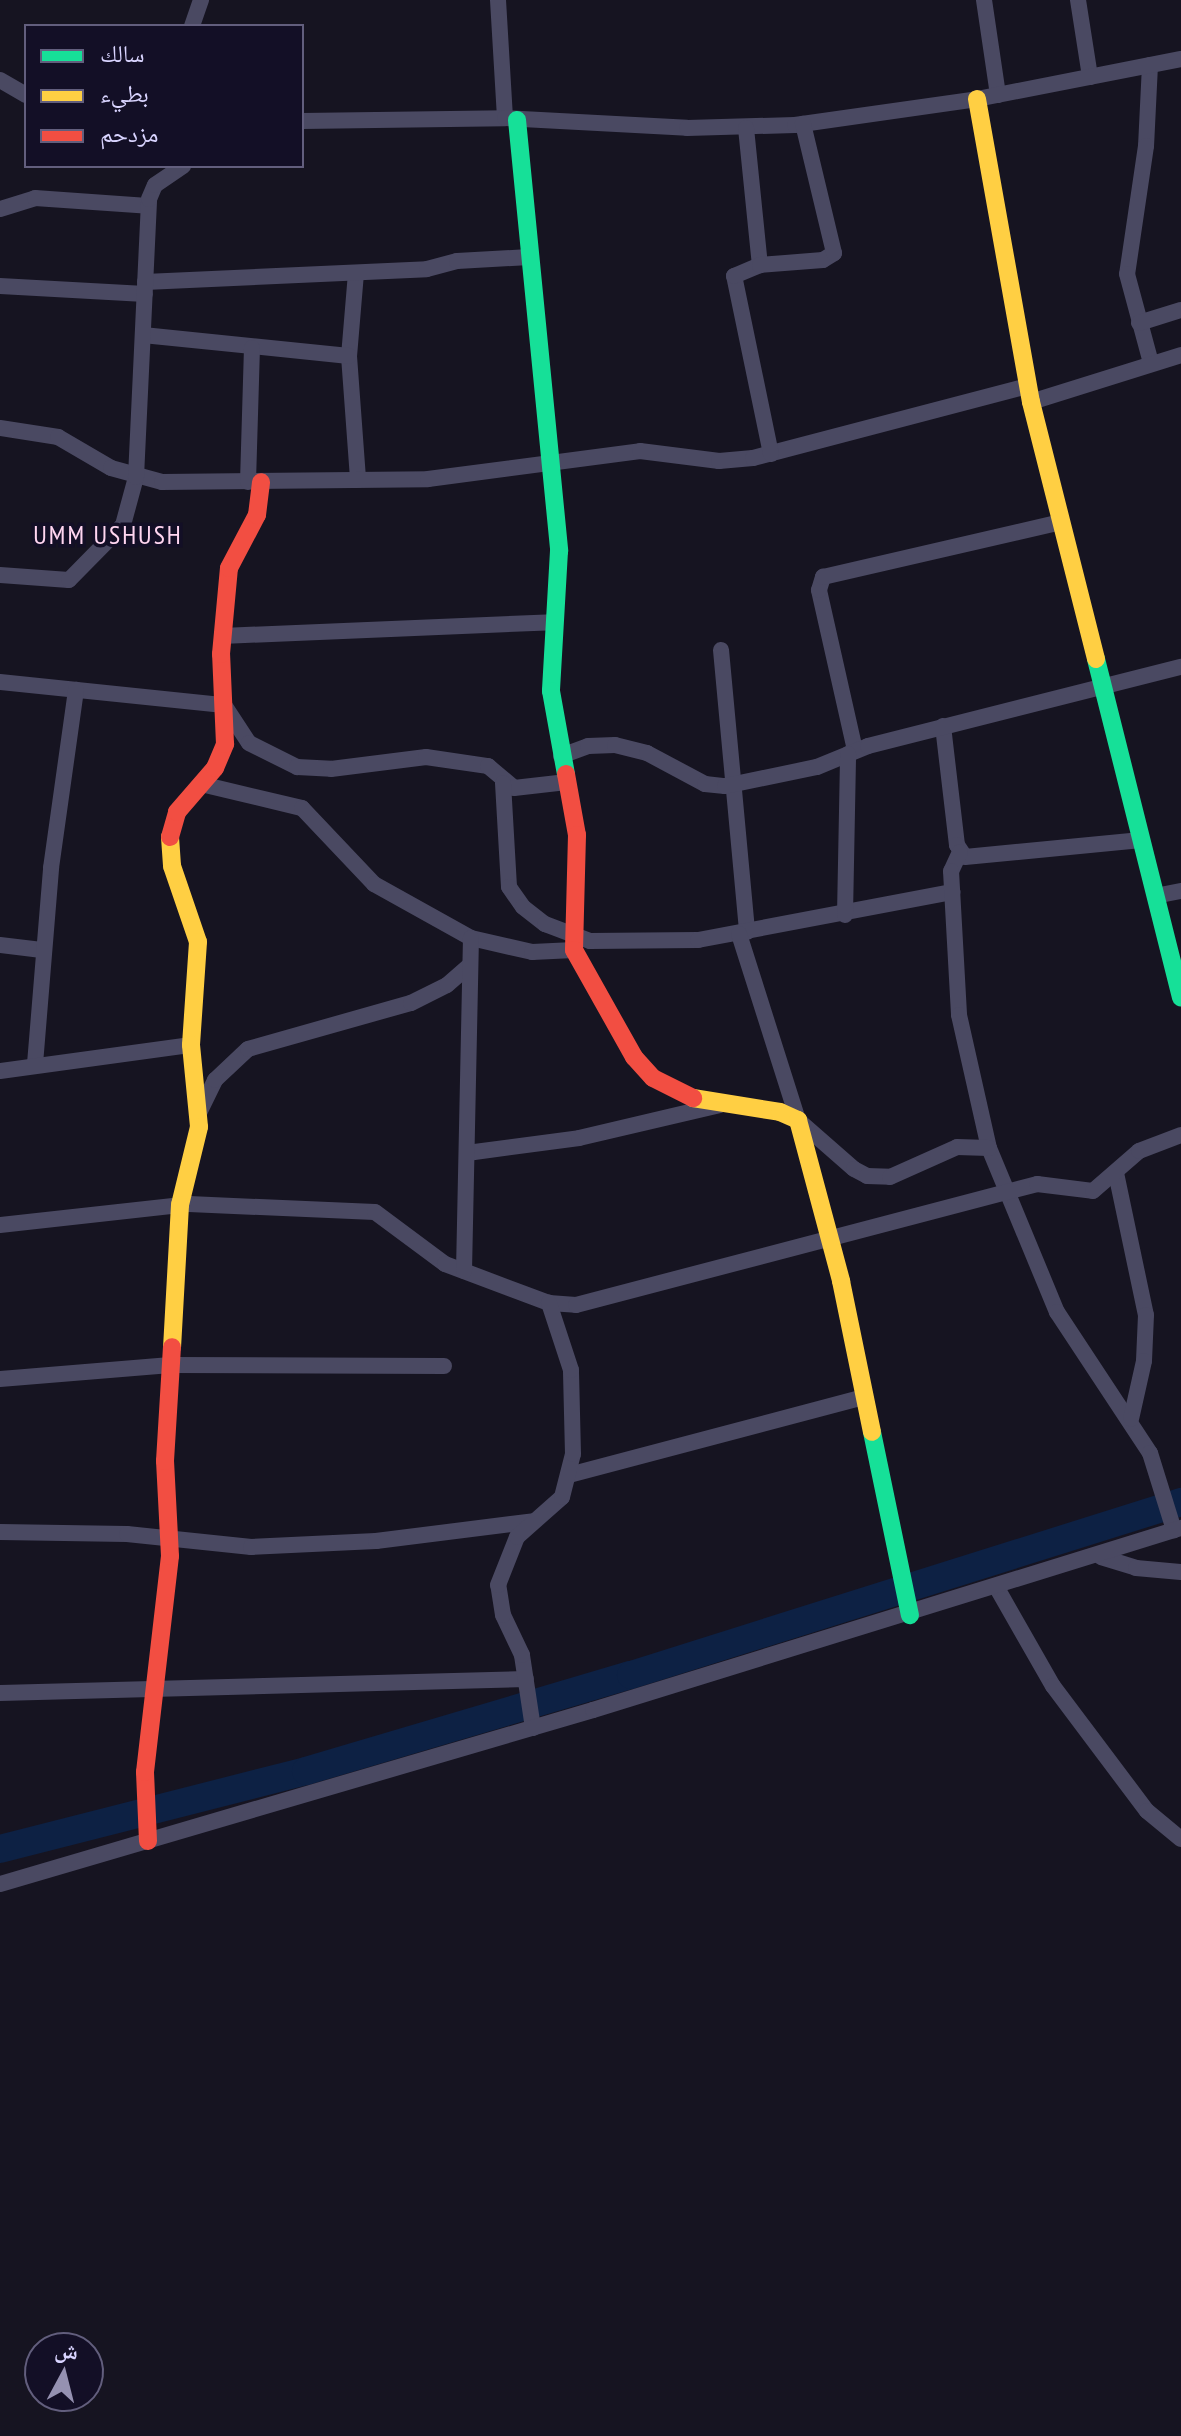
<!DOCTYPE html>
<meta charset="utf-8">
<style>
body{margin:0}
#map{position:relative;width:1181px;height:2436px;overflow:hidden;background:#161421;font-family:"PT Sans Narrow","Noto Naskh Arabic",sans-serif}
div>[style]{position:absolute}
.river>*{height:28px;margin:-14px;padding:0 14px;transform-origin:14px;border-radius:14px;background:#0d2144}
.street>*{height:16px;margin:-8px;padding:0 8px;transform-origin:8px;border-radius:8px;background:#4a4962}
.fast>*{height:18px;margin:-9px;padding:0 9px;transform-origin:9px;border-radius:9px;background:#16e098}
.slow>*{height:18px;margin:-9px;padding:0 9px;transform-origin:9px;border-radius:9px;background:#ffcf43}
.jam>*{height:18px;margin:-9px;padding:0 9px;transform-origin:9px;border-radius:9px;background:#f24e42}
span{translate:-50% -50%;white-space:nowrap;text-align:center;line-height:1.15;-webkit-text-stroke:7px #130f26;paint-order:stroke}
.quarter-label{font-size:26px;color:#ffd6f0;letter-spacing:2px}
.legend{position:absolute;left:24px;top:24px;width:280px;height:144px;box-sizing:border-box;background:#130f26;border:2px solid #625e7d;margin:0;padding:10px 14px;list-style:none;font-size:24px;color:#d9d4ff}
.legend li{display:flex;align-items:center;gap:16px;height:40px}
.legend b{width:40px;border:2px solid #625e7d}
.north{position:absolute;left:24px;top:2332px;width:80px;height:80px;box-sizing:border-box;background:#130f26;border:2px solid #625e7d;border-radius:50%;rotate:7deg;font-size:22px;font-weight:700;line-height:32px;text-align:center;color:#d9d4ff}
.north::after{content:'';display:block;margin:auto;width:28px;height:36px;background:#9591b1;clip-path:polygon(50% 0,100% 100%,50% 72%,0 100%)}
</style>
<div id="map">
<div class="river">
<i style="left:0;top:1849px;width:316px;rotate:-14.3deg"></i>
<i style="left:306px;top:1771px;width:339px;rotate:-16.5deg"></i>
<i style="left:631px;top:1675px;width:577px;rotate:-17.46deg"></i>
</div>
<div class="street">
<i style="left:498px;top:0;width:118px;rotate:86.6deg"></i>
<i style="left:984px;top:0;width:96px;rotate:81.6deg"></i>
<i style="left:1078px;top:0;width:78px;rotate:81.1deg"></i>
<i style="left:192px;top:26px;width:28px;rotate:-71deg"></i>
<i style="left:1150px;top:65px;width:81px;rotate:92.8deg"></i>
<i style="left:1146px;top:146px;width:129px;rotate:98.4deg"></i>
<i style="left:1127px;top:274px;width:92px;rotate:74.9deg"></i>
<i style="left:0;top:80px;width:30px;rotate:30deg"></i>
<i style="left:302px;top:121px;width:203px;rotate:-0.8deg"></i>
<i style="left:505px;top:118px;width:182px;rotate:3.1deg"></i>
<i style="left:687px;top:128px;width:108px;rotate:-1.6deg"></i>
<i style="left:795px;top:125px;width:184px;rotate:-8.1deg"></i>
<i style="left:977px;top:99px;width:208px;rotate:-11.1deg"></i>
<i style="left:746px;top:128px;width:138px;rotate:84.2deg"></i>
<i style="left:0;top:209px;width:37px;rotate:-17deg"></i>
<i style="left:35px;top:198px;width:113px;rotate:4deg"></i>
<i style="left:356px;top:273px;width:83px;rotate:94.8deg"></i>
<i style="left:349px;top:356px;width:124px;rotate:85.8deg"></i>
<i style="left:145px;top:282px;width:282px;rotate:-2.6deg"></i>
<i style="left:427px;top:269px;width:31px;rotate:-15deg"></i>
<i style="left:457px;top:261px;width:72px;rotate:-3.2deg"></i>
<i style="left:0;top:286px;width:145px;rotate:3.2deg"></i>
<i style="left:1139px;top:323px;width:44px;rotate:-17.2deg"></i>
<i style="left:143px;top:335px;width:207px;rotate:5.8deg"></i>
<i style="left:1031px;top:402px;width:157px;rotate:-17.4deg"></i>
<i style="left:0;top:428px;width:59px;rotate:8.8deg"></i>
<i style="left:58px;top:437px;width:61px;rotate:30.3deg"></i>
<i style="left:111px;top:468px;width:53px;rotate:15.4deg"></i>
<i style="left:162px;top:482px;width:266px;rotate:-0.6deg"></i>
<i style="left:428px;top:479px;width:214px;rotate:-7.5deg"></i>
<i style="left:640px;top:451px;width:80px;rotate:7.2deg"></i>
<i style="left:719px;top:461px;width:34px;rotate:-5deg"></i>
<i style="left:753px;top:458px;width:284px;rotate:-14.7deg"></i>
<i style="left:771px;top:454px;width:182px;rotate:-101.7deg"></i>
<i style="left:734px;top:276px;width:28px;rotate:-23deg"></i>
<i style="left:760px;top:265px;width:63px;rotate:-4.5deg"></i>
<i style="left:823px;top:260px;width:13px;rotate:-32deg"></i>
<i style="left:834px;top:253px;width:133px;rotate:-103.5deg"></i>
<i style="left:248px;top:482px;width:134px;rotate:-88.3deg"></i>
<i style="left:0;top:575px;width:69px;rotate:4.1deg"></i>
<i style="left:69px;top:580px;width:77px;rotate:-45.5deg"></i>
<i style="left:123px;top:525px;width:50px;rotate:-74.8deg"></i>
<i style="left:136px;top:477px;width:278px;rotate:-87.3deg"></i>
<i style="left:149px;top:199px;width:15px;rotate:-67deg"></i>
<i style="left:155px;top:185px;width:34px;rotate:-34deg"></i>
<i style="left:222px;top:636px;width:331px;rotate:-2.4deg"></i>
<i style="left:721px;top:650px;width:283px;rotate:84.7deg"></i>
<i style="left:0;top:682px;width:225px;rotate:5.9deg"></i>
<i style="left:224px;top:705px;width:45px;rotate:56.7deg"></i>
<i style="left:249px;top:743px;width:54px;rotate:26.6deg"></i>
<i style="left:297px;top:767px;width:34px;rotate:3deg"></i>
<i style="left:331px;top:769px;width:96px;rotate:-7.2deg"></i>
<i style="left:426px;top:757px;width:63px;rotate:8.3deg"></i>
<i style="left:488px;top:766px;width:34px;rotate:40deg"></i>
<i style="left:514px;top:788px;width:53px;rotate:-6.5deg"></i>
<i style="left:943px;top:726px;width:120px;rotate:83.3deg"></i>
<i style="left:957px;top:845px;width:14px;rotate:56deg"></i>
<i style="left:965px;top:857px;width:177px;rotate:-5.5deg"></i>
<i style="left:855px;top:750px;width:164px;rotate:-102.7deg"></i>
<i style="left:819px;top:590px;width:14px;rotate:-73deg"></i>
<i style="left:823px;top:577px;width:245px;rotate:-13deg"></i>
<i style="left:561px;top:756px;width:29px;rotate:-20deg"></i>
<i style="left:588px;top:746px;width:27px;rotate:-2deg"></i>
<i style="left:615px;top:745px;width:33px;rotate:14deg"></i>
<i style="left:647px;top:753px;width:66px;rotate:28.1deg"></i>
<i style="left:705px;top:784px;width:20px;rotate:6deg"></i>
<i style="left:725px;top:786px;width:94px;rotate:-11.7deg"></i>
<i style="left:817px;top:767px;width:55px;rotate:-22.4deg"></i>
<i style="left:868px;top:746px;width:323px;rotate:-14.2deg"></i>
<i style="left:503px;top:783px;width:104px;rotate:86.7deg"></i>
<i style="left:509px;top:887px;width:24px;rotate:55deg"></i>
<i style="left:523px;top:907px;width:28px;rotate:38deg"></i>
<i style="left:545px;top:924px;width:48px;rotate:20.7deg"></i>
<i style="left:590px;top:941px;width:108px;rotate:-0.5deg"></i>
<i style="left:698px;top:940px;width:259px;rotate:-10.7deg"></i>
<i style="left:201px;top:784px;width:104px;rotate:13.4deg"></i>
<i style="left:302px;top:808px;width:105px;rotate:46.5deg"></i>
<i style="left:374px;top:884px;width:111px;rotate:29.1deg"></i>
<i style="left:471px;top:938px;width:63px;rotate:12.9deg"></i>
<i style="left:532px;top:952px;width:42px;rotate:-2.7deg"></i>
<i style="left:960px;top:852px;width:21px;rotate:115deg"></i>
<i style="left:951px;top:871px;width:144px;rotate:86.8deg"></i>
<i style="left:959px;top:1015px;width:136px;rotate:77.3deg"></i>
<i style="left:989px;top:1148px;width:178px;rotate:67.5deg"></i>
<i style="left:1057px;top:1312px;width:169px;rotate:56.6deg"></i>
<i style="left:1150px;top:1453px;width:81px;rotate:72.7deg"></i>
<i style="left:1155px;top:896px;width:26px;rotate:-11deg"></i>
<i style="left:845px;top:915px;width:161px;rotate:-88.9deg"></i>
<i style="left:739px;top:934px;width:195px;rotate:72.4deg"></i>
<i style="left:798px;top:1120px;width:74px;rotate:41.2deg"></i>
<i style="left:854px;top:1169px;width:15px;rotate:28deg"></i>
<i style="left:867px;top:1176px;width:23px;rotate:2deg"></i>
<i style="left:890px;top:1177px;width:73px;rotate:-24.1deg"></i>
<i style="left:957px;top:1147px;width:32px;rotate:2deg"></i>
<i style="left:0;top:945px;width:42px;rotate:6.8deg"></i>
<i style="left:35px;top:1064px;width:197px;rotate:-85.3deg"></i>
<i style="left:51px;top:868px;width:180px;rotate:-82deg"></i>
<i style="left:0;top:1071px;width:193px;rotate:-7.8deg"></i>
<i style="left:199px;top:1113px;width:37px;rotate:-64deg"></i>
<i style="left:215px;top:1080px;width:45px;rotate:-43.2deg"></i>
<i style="left:248px;top:1049px;width:169px;rotate:-15.8deg"></i>
<i style="left:411px;top:1003px;width:40px;rotate:-26.6deg"></i>
<i style="left:447px;top:985px;width:30px;rotate:-41deg"></i>
<i style="left:467px;top:1153px;width:113px;rotate:-7.6deg"></i>
<i style="left:579px;top:1138px;width:145px;rotate:-13.2deg"></i>
<i style="left:1116px;top:1173px;width:145px;rotate:78.1deg"></i>
<i style="left:1146px;top:1315px;width:46px;rotate:92.5deg"></i>
<i style="left:1144px;top:1361px;width:59px;rotate:102.6deg"></i>
<i style="left:0;top:1225px;width:190px;rotate:-6.3deg"></i>
<i style="left:189px;top:1204px;width:186px;rotate:2.5deg"></i>
<i style="left:375px;top:1212px;width:87px;rotate:36.6deg"></i>
<i style="left:445px;top:1264px;width:111px;rotate:20.6deg"></i>
<i style="left:549px;top:1303px;width:27px;rotate:4deg"></i>
<i style="left:576px;top:1305px;width:477px;rotate:-14.7deg"></i>
<i style="left:1037px;top:1184px;width:56px;rotate:7.1deg"></i>
<i style="left:1093px;top:1191px;width:61px;rotate:-41deg"></i>
<i style="left:1139px;top:1151px;width:45px;rotate:-20.9deg"></i>
<i style="left:464px;top:1271px;width:333px;rotate:-88.8deg"></i>
<i style="left:0;top:1379px;width:171px;rotate:-4.7deg"></i>
<i style="left:170px;top:1365px;width:274px;rotate:0.2deg"></i>
<i style="left:569px;top:1475px;width:306px;rotate:-14.8deg"></i>
<i style="left:0;top:1532px;width:127px;rotate:0.9deg"></i>
<i style="left:127px;top:1534px;width:125px;rotate:6deg"></i>
<i style="left:251px;top:1547px;width:125px;rotate:-2.7deg"></i>
<i style="left:376px;top:1541px;width:159px;rotate:-7.2deg"></i>
<i style="left:1101px;top:1557px;width:37px;rotate:17deg"></i>
<i style="left:1136px;top:1568px;width:45px;rotate:5.1deg"></i>
<i style="left:997px;top:1588px;width:113px;rotate:60.3deg"></i>
<i style="left:1053px;top:1686px;width:156px;rotate:53.1deg"></i>
<i style="left:1147px;top:1811px;width:44px;rotate:39.5deg"></i>
<i style="left:0;top:1693px;width:526px;rotate:-1.52deg"></i>
<i style="left:533px;top:1728px;width:74px;rotate:-98.6deg"></i>
<i style="left:522px;top:1655px;width:44px;rotate:-115.4deg"></i>
<i style="left:503px;top:1615px;width:30px;rotate:-99deg"></i>
<i style="left:498px;top:1585px;width:52px;rotate:-68.4deg"></i>
<i style="left:517px;top:1537px;width:60px;rotate:-41.6deg"></i>
<i style="left:562px;top:1497px;width:44px;rotate:-75.7deg"></i>
<i style="left:573px;top:1454px;width:84px;rotate:-91.4deg"></i>
<i style="left:571px;top:1370px;width:71px;rotate:-108.2deg"></i>
<i style="left:0;top:1884px;width:618px;rotate:-16.35deg"></i>
<i style="left:593px;top:1710px;width:616px;rotate:-17.2deg"></i>
</div>
<div class="fast">
<i style="left:517px;top:120px;width:433px;rotate:84.4deg"></i>
<i style="left:559px;top:551px;width:140px;rotate:93.3deg"></i>
<i style="left:551px;top:691px;width:84px;rotate:79.8deg"></i>
<i style="left:1096px;top:659px;width:349px;rotate:75.9deg"></i>
<i style="left:872px;top:1432px;width:187px;rotate:78.3deg"></i>
</div>
<div class="slow">
<i style="left:977px;top:99px;width:308px;rotate:79.9deg"></i>
<i style="left:1031px;top:402px;width:265px;rotate:75.8deg"></i>
<i style="left:170px;top:837px;width:29px;rotate:86deg"></i>
<i style="left:172px;top:866px;width:80px;rotate:71.1deg"></i>
<i style="left:198px;top:942px;width:103px;rotate:93.9deg"></i>
<i style="left:191px;top:1045px;width:82px;rotate:84.4deg"></i>
<i style="left:199px;top:1127px;width:80px;rotate:103.7deg"></i>
<i style="left:180px;top:1205px;width:142px;rotate:93.2deg"></i>
<i style="left:693px;top:1098px;width:88px;rotate:9.1deg"></i>
<i style="left:780px;top:1112px;width:20px;rotate:24deg"></i>
<i style="left:798px;top:1120px;width:167px;rotate:75deg"></i>
<i style="left:841px;top:1281px;width:154px;rotate:78.4deg"></i>
</div>
<div class="jam">
<i style="left:566px;top:774px;width:62px;rotate:79.8deg"></i>
<i style="left:577px;top:835px;width:115px;rotate:91.5deg"></i>
<i style="left:574px;top:950px;width:123px;rotate:60.7deg"></i>
<i style="left:634px;top:1057px;width:28px;rotate:48deg"></i>
<i style="left:653px;top:1078px;width:45px;rotate:26.6deg"></i>
<i style="left:170px;top:837px;width:26px;rotate:-74deg"></i>
<i style="left:177px;top:812px;width:58px;rotate:-49.2deg"></i>
<i style="left:215px;top:768px;width:26px;rotate:-67deg"></i>
<i style="left:225px;top:744px;width:90px;rotate:-92.5deg"></i>
<i style="left:221px;top:654px;width:86px;rotate:-84.7deg"></i>
<i style="left:229px;top:568px;width:60px;rotate:-62.2deg"></i>
<i style="left:257px;top:515px;width:33px;rotate:-83deg"></i>
<i style="left:148px;top:1841px;width:69px;rotate:-92.5deg"></i>
<i style="left:145px;top:1772px;width:217px;rotate:-83.4deg"></i>
<i style="left:170px;top:1556px;width:95px;rotate:-93deg"></i>
<i style="left:165px;top:1461px;width:114px;rotate:-86.5deg"></i>
</div>
<div class="quarter-label">
<span style="left:108px;top:535px">UMM USHUSH</span>
</div>
<ul class="legend">
<li><b style="height:10px;background:#16e098"></b>سالك</li>
<li><b style="height:10px;background:#ffcf43"></b>بطيء</li>
<li><b style="height:10px;background:#f24e42"></b>مزدحم</li>
</ul>
<div class="north">ش</div>
</div>
